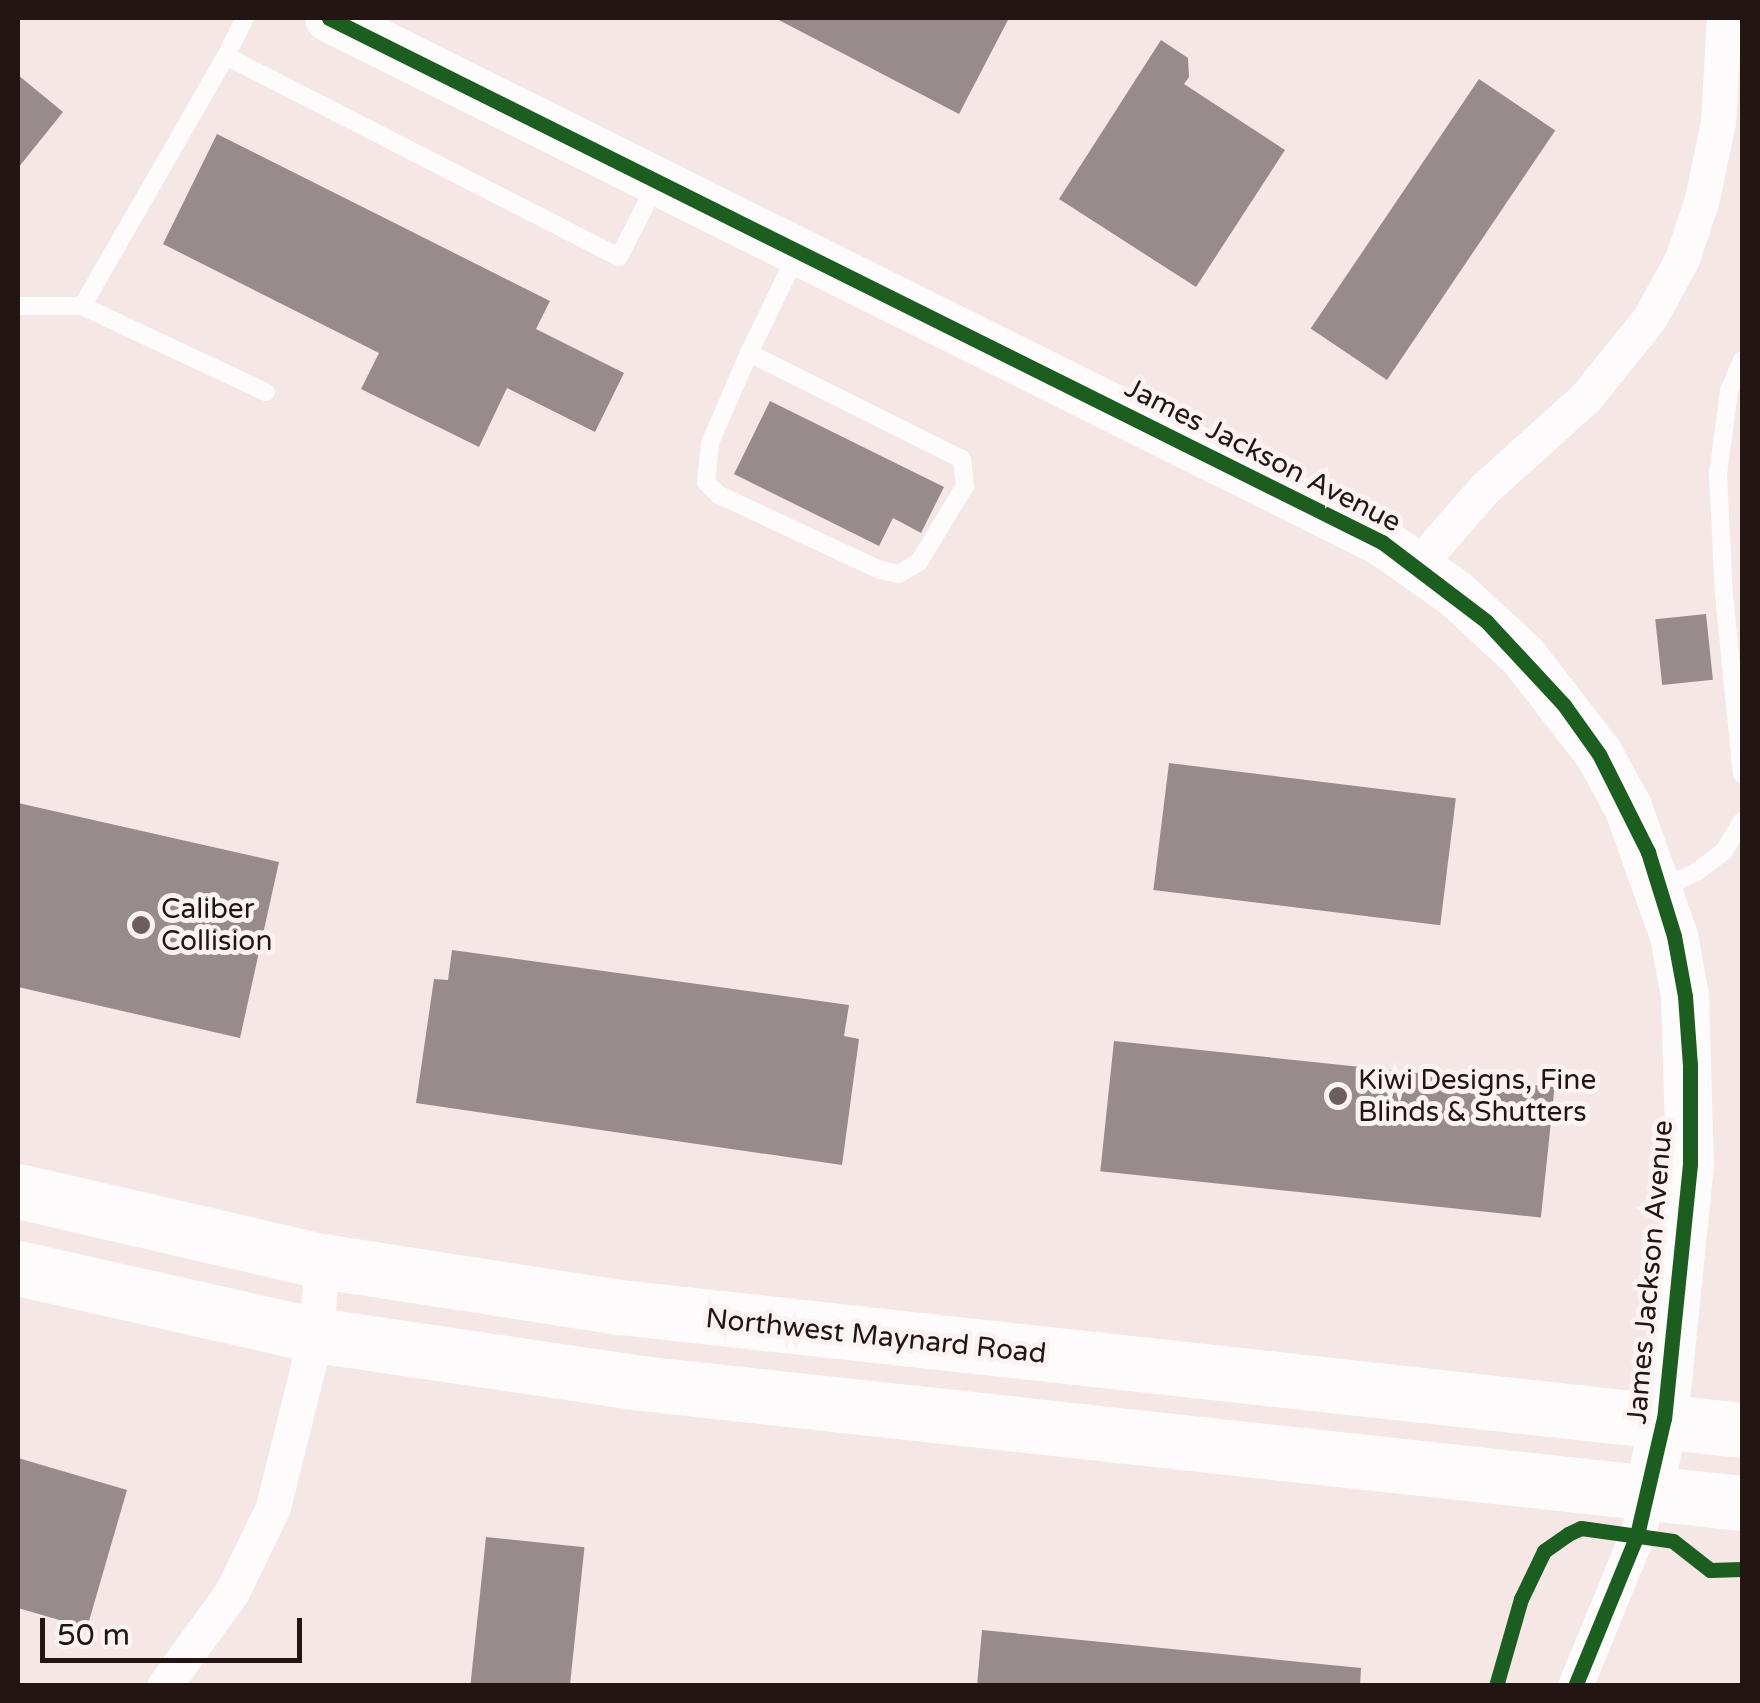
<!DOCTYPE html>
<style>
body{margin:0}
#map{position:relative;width:1760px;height:1703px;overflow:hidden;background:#f4e7e6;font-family:"Varela Round",sans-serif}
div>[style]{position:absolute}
.building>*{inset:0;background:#978b8b;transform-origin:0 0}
.lane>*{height:18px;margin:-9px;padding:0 9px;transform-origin:9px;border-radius:9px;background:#fdfbfb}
.street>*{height:35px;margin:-17.5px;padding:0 17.5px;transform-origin:17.5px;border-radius:17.5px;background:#fdfbfb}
.secondary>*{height:48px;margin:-24px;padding:0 24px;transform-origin:24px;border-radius:24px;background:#fdfbfb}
.primary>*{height:55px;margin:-27.5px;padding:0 27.5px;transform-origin:27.5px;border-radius:27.5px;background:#fdfbfb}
.cycleway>*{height:15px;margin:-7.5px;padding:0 7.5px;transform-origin:7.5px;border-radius:7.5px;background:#1b5e20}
.dots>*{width:28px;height:28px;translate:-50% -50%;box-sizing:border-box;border:5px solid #fbf3f2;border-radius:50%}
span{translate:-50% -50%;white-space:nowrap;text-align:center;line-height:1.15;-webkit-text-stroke:10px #fbf3f2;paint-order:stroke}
.street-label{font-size:28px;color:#221514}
.poi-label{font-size:28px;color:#221514}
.left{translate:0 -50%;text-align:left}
.frame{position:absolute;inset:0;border:20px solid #221514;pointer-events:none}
.scale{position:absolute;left:40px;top:1618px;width:262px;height:45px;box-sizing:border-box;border:5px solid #221514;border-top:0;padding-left:12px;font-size:30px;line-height:35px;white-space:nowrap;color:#221514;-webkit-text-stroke:8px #fbf3f2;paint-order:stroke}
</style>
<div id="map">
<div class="building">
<i style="clip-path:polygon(775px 18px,1009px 18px,959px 114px)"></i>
<i style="clip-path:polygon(1161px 40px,1188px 58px,1189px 77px,1184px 84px,1285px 150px,1196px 287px,1059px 199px)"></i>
<i style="clip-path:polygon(18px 75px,63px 112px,18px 168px)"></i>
<i style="left:1479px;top:79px;width:92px;height:301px;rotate:34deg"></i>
<i style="clip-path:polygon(217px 134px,550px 301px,536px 329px,624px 373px,595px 432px,507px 388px,479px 447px,361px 389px,379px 353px,163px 244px)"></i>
<i style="clip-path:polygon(770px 401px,944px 487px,921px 533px,893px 518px,879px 546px,734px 474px)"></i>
<i style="left:1706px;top:614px;width:66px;height:51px;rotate:84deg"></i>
<i style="left:1169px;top:763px;width:289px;height:128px;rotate:7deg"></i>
<i style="clip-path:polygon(18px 803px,279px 862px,240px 1038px,18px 987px)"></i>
<i style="clip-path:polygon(452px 950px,849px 1005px,844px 1036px,859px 1039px,842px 1165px,416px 1103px,434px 979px,448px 980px)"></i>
<i style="left:1114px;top:1041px;width:443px;height:131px;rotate:6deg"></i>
<i style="clip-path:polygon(18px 1458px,127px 1490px,87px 1628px,18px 1608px)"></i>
<i style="left:486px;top:1537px;width:99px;height:150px;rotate:6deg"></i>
<i style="clip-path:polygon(982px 1630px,1361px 1668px,1360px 1686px,977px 1686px)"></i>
</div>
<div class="lane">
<i style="left:245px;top:18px;width:42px;rotate:116.6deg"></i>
<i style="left:226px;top:56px;width:441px;rotate:27.1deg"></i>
<i style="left:619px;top:257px;width:84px;rotate:-63.1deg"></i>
<i style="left:226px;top:56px;width:289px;rotate:119.9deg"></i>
<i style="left:82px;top:306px;width:203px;rotate:25.1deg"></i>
<i style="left:18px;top:306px;width:64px"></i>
<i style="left:749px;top:353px;width:238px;rotate:26.5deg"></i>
<i style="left:962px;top:459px;width:27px;rotate:84deg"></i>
<i style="left:965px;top:486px;width:89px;rotate:121.2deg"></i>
<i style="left:919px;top:562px;width:23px;rotate:149deg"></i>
<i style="left:899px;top:574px;width:19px;rotate:-168deg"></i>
<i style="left:880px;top:570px;width:178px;rotate:-155deg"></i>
<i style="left:719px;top:495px;width:18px;rotate:-135deg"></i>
<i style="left:706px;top:482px;width:39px;rotate:-84deg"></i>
<i style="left:710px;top:443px;width:98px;rotate:-66.6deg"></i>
<i style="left:749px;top:353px;width:112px;rotate:-64.1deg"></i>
<i style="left:1742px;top:360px;width:34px;rotate:113deg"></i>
<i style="left:1729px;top:391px;width:84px;rotate:97.5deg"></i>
<i style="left:1718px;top:474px;width:121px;rotate:87.2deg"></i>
<i style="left:1724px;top:595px;width:180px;rotate:84.3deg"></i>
<i style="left:1660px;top:888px;width:38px;rotate:-23deg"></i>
<i style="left:1695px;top:873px;width:36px;rotate:-37deg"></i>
<i style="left:1724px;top:851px;width:35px;rotate:-59deg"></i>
</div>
<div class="street">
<i style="left:1417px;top:566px;width:102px;rotate:-49deg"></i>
<i style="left:1484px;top:489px;width:137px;rotate:-42deg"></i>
<i style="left:1586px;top:397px;width:100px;rotate:-51.1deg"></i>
<i style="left:1649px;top:319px;width:68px;rotate:-61.2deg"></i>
<i style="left:1682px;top:259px;width:63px;rotate:-71.6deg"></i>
<i style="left:1702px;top:199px;width:79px;rotate:-78.3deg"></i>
<i style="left:1718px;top:122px;width:104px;rotate:-86.7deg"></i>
<i style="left:164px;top:1686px;width:116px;rotate:-54.1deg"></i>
<i style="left:232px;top:1592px;width:94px;rotate:-64.2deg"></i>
<i style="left:273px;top:1507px;width:177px;rotate:-76deg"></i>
<i style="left:316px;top:1335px;width:74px;rotate:-85.4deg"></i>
<i style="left:1575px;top:1686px;width:163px;rotate:-67.7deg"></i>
<i style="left:1637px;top:1535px;width:44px;rotate:-74.1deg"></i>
</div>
<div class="secondary">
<i style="left:329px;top:18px;width:1176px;rotate:26.46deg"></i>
<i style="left:1382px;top:542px;width:90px;rotate:35.1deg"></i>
<i style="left:1456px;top:594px;width:91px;rotate:42.8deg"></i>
<i style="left:1523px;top:656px;width:124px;rotate:52.2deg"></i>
<i style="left:1599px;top:754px;width:60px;rotate:61.3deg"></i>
<i style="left:1628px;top:807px;width:137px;rotate:70.4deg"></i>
<i style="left:1674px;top:936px;width:61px;rotate:79.6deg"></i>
<i style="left:1685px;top:996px;width:168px;rotate:88.3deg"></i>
<i style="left:1690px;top:1164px;width:255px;rotate:95.8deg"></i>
<i style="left:1664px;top:1418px;width:76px;rotate:101.3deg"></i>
</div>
<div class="primary">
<i style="left:18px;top:1191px;width:312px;rotate:13deg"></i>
<i style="left:322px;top:1261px;width:302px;rotate:8.8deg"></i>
<i style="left:620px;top:1307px;width:1129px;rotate:6.26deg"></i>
<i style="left:18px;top:1268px;width:305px;rotate:12.7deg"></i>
<i style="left:316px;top:1335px;width:329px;rotate:8.4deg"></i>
<i style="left:641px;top:1383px;width:1108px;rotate:6.22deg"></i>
</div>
<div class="cycleway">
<i style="left:329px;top:18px;width:1176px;rotate:26.46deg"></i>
<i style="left:1382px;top:542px;width:131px;rotate:37.2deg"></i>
<i style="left:1486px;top:621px;width:115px;rotate:47.1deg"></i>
<i style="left:1564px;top:705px;width:60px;rotate:54.5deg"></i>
<i style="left:1599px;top:754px;width:110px;rotate:63.4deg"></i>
<i style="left:1648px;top:852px;width:88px;rotate:72.8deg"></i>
<i style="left:1674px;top:936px;width:61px;rotate:79.6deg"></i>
<i style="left:1685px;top:996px;width:69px;rotate:85.9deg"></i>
<i style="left:1690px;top:1065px;width:99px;rotate:90deg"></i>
<i style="left:1690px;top:1164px;width:255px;rotate:95.8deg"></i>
<i style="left:1664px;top:1418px;width:120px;rotate:103deg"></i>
<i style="left:1637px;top:1535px;width:163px;rotate:112.3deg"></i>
<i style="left:1496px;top:1686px;width:91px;rotate:-74deg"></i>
<i style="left:1521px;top:1599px;width:53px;rotate:-64.4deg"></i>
<i style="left:1544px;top:1551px;width:29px;rotate:-35deg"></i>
<i style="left:1568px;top:1534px;width:14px;rotate:-25deg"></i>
<i style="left:1581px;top:1528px;width:93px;rotate:8deg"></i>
<i style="left:1673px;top:1541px;width:47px;rotate:38.1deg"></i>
<i style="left:1710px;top:1570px;width:32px;rotate:-2deg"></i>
</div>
<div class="dots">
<i style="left:141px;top:925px;background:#6c5e5e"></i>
<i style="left:1338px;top:1096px;background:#6c5e5e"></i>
</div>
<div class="street-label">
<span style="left:1263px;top:455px;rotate:27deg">James Jackson Avenue</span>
<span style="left:1650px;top:1272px;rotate:-85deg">James Jackson Avenue</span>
<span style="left:876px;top:1336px;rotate:6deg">Northwest Maynard Road</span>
</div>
<div class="poi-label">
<span class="left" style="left:161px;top:925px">Caliber<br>Collision</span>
<span class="left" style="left:1358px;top:1096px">Kiwi Designs, Fine<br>Blinds &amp; Shutters</span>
</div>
<div class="frame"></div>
<div class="scale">50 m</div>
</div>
